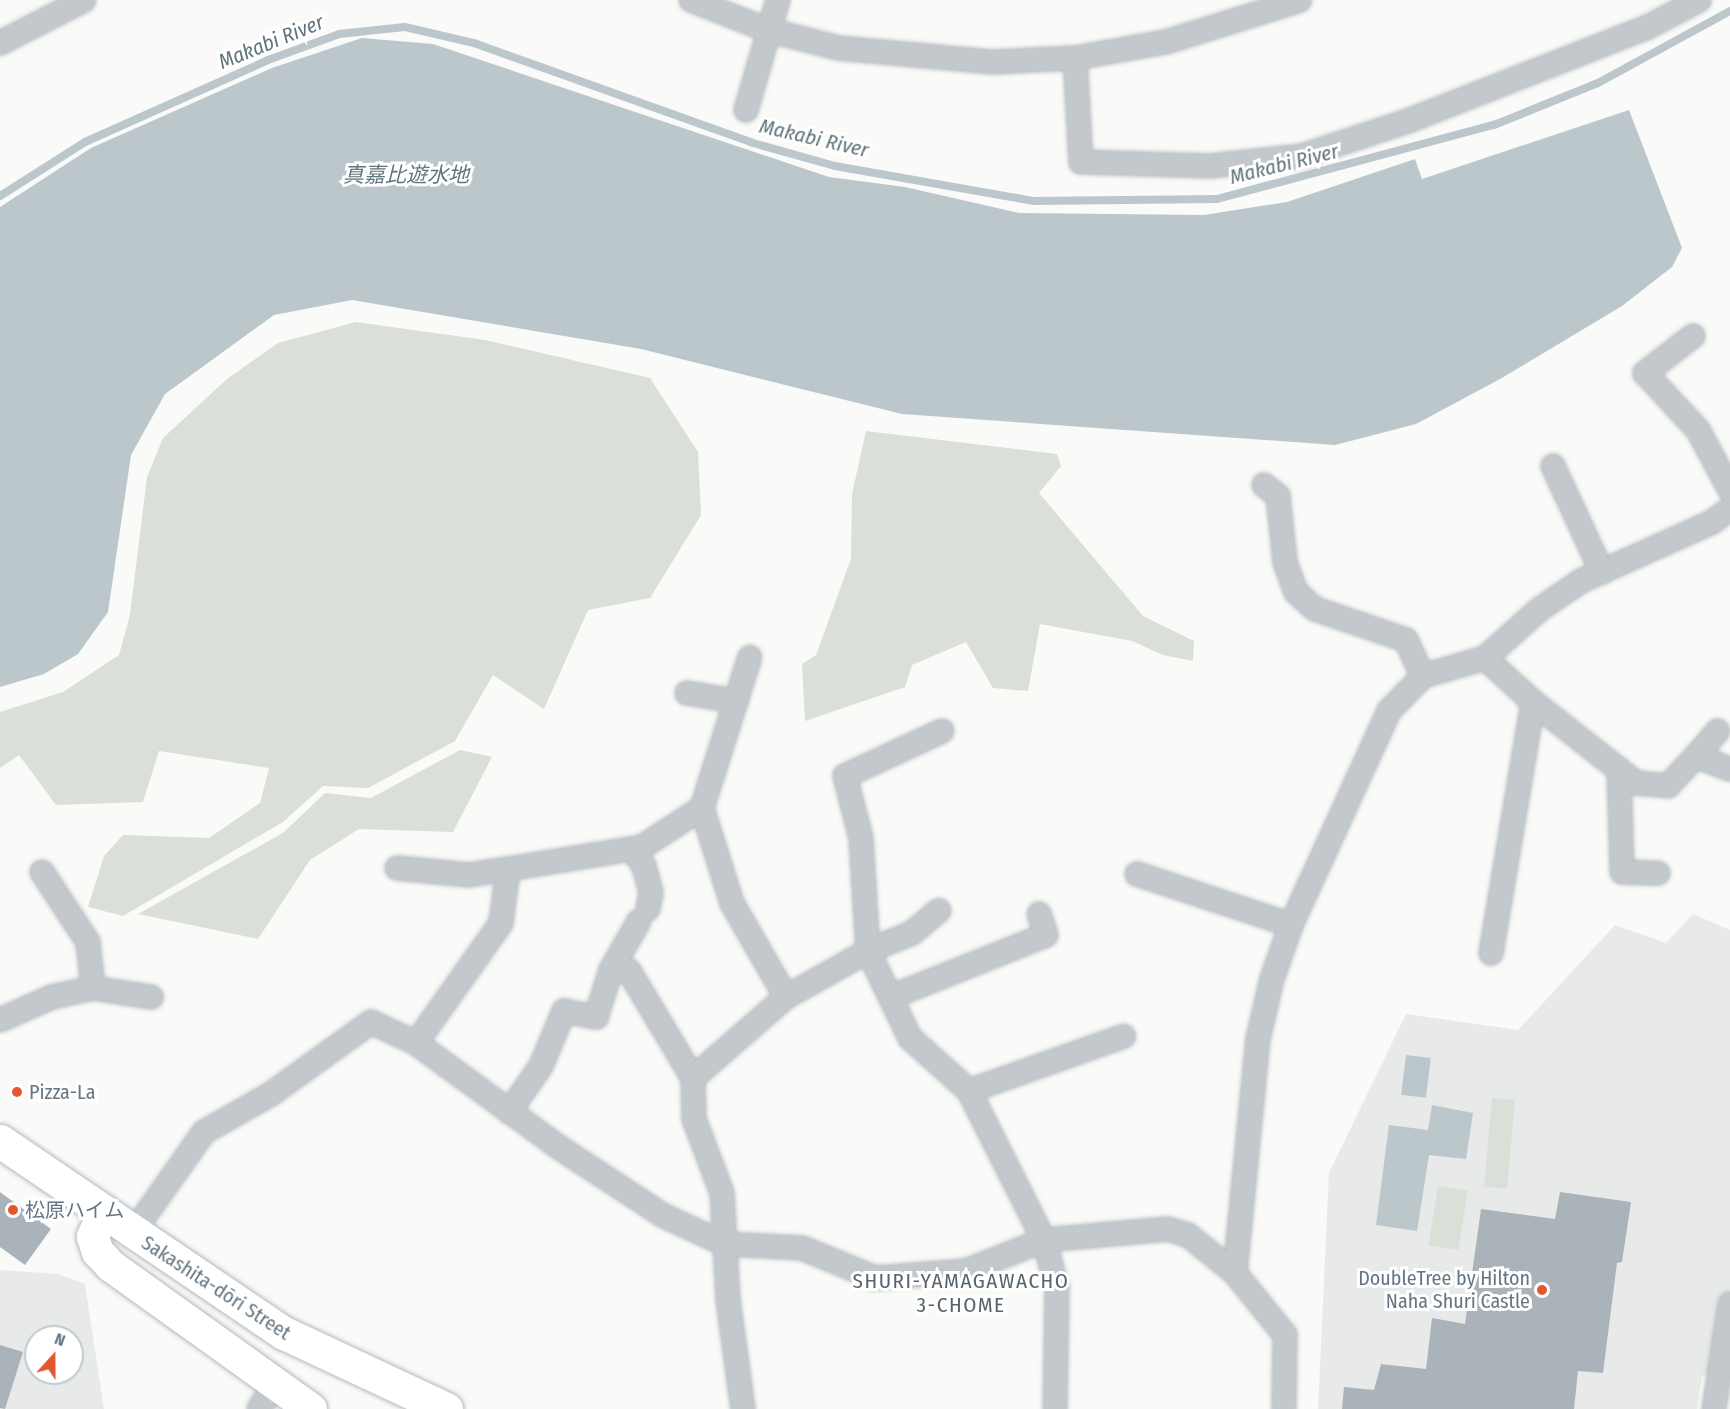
<!DOCTYPE html>
<meta charset="utf-8">
<style>
body{margin:0}
#map{position:relative;width:1730px;height:1409px;overflow:hidden;background:#fafaf8;font-family:"Fira Sans Condensed","Noto Sans JP",sans-serif}
div>[style]{position:absolute}
.built>*{inset:0;background:#e8e9e9}
.green>*{inset:0;background:#dadfd7;transform-origin:0 0}
.water>*{inset:0;background:#bbc7cb;transform-origin:0 0}
.stream>*{height:8px;margin:-4px;padding:0 4px;transform-origin:4px;border-radius:4px;background:#bbc7cb}
.building>*{inset:0;background:#aab3b9}
.roads{filter:drop-shadow(0 0 2px #b3babf) drop-shadow(0 0 2px #b3babf)}
.minor>*{height:22px;margin:-11px;padding:0 11px;transform-origin:11px;border-radius:11px;background:#c3c8cc}
.secondary>*{height:32px;margin:-16px;padding:0 16px;transform-origin:16px;border-radius:16px;background:#fff}
.primary>*{height:33px;margin:-16.5px;padding:0 16.5px;transform-origin:16.5px;border-radius:16.5px;background:#fff}
.dots>*{width:16px;height:16px;translate:-50% -50%;box-sizing:border-box;border:3px solid #fff;border-radius:50%}
span{translate:-50% -50%;white-space:nowrap;text-align:center;line-height:1.15;-webkit-text-stroke:6px #fff;paint-order:stroke}
.poi-label{font-size:20px;color:#657683}
.left{translate:0 -50%;text-align:left}
.right{translate:-100% -50%;text-align:right}
.street-label{font-size:20px;color:#657683}
.water-label{font-size:21px;color:#60757c;font-style:italic}
.neighbourhood-label{font-size:21px;color:#57646e;letter-spacing:1.5px}
.north{position:absolute;left:24px;top:1325px;width:60px;height:60px;box-sizing:border-box;background:#fff;border:2px solid #c1c8cd;border-radius:50%;rotate:21deg;font-size:16px;font-weight:700;line-height:24px;text-align:center;color:#657683}
.north::after{content:'';display:block;margin:auto;width:21px;height:27px;background:#e4572e;clip-path:polygon(50% 0,100% 100%,50% 72%,0 100%)}
</style>
<div id="map">
<div class="built">
<i style="clip-path:polygon(1693px 914px,1730px 930px,1730px 1370px,1702px 1376px,1697px 1409px,1318px 1409px,1329px 1173px,1406px 1014px,1518px 1030px,1615px 925px,1666px 943px)"></i>
<i style="clip-path:polygon(evenodd,0 1270px,58px 1274px,85px 1284px,104px 1409px,0 1409px,0 1270px,36px 1337px,72px 1337px,72px 1373px,36px 1373px,36px 1337px)"></i>
</div>
<div class="green">
<i style="clip-path:polygon(356px 322px,485px 340px,650px 378px,698px 452px,701px 515px,650px 598px,588px 610px,544px 709px,493px 675px,455px 741px,368px 788px,323px 786px,283px 822px,123px 916px,88px 907px,104px 856px,123px 835px,209px 838px,260px 803px,269px 768px,159px 751px,143px 802px,56px 805px,19px 755px,0 768px,0 712px,63px 692px,119px 655px,130px 615px,147px 477px,163px 438px,227px 379px,278px 343px)"></i>
<i style="clip-path:polygon(866px 431px,1057px 454px,1061px 466px,1039px 493px,1143px 616px,1194px 641px,1193px 661px,1163px 655px,1132px 641px,1040px 624px,1028px 691px,993px 688px,966px 642px,912px 665px,905px 687px,805px 721px,802px 664px,816px 655px,851px 559px,852px 494px)"></i>
<i style="clip-path:polygon(460px 750px,492px 757px,453px 832px,359px 829px,310px 860px,258px 939px,138px 914px,283px 833px,325px 793px,371px 798px)"></i>
<i style="left:1492px;top:1098px;width:23px;height:89px;rotate:5deg"></i>
<i style="left:1438px;top:1186px;width:30px;height:60px;rotate:9deg"></i>
</div>
<div class="water">
<i style="clip-path:polygon(362px 38px,433px 44px,829px 177px,905px 187px,1019px 213px,1204px 215px,1287px 202px,1415px 159px,1422px 179px,1629px 110px,1682px 248px,1672px 267px,1622px 306px,1500px 379px,1416px 424px,1335px 445px,902px 414px,641px 349px,352px 300px,274px 315px,165px 394px,131px 455px,108px 612px,78px 654px,44px 674px,0 687px,0 207px,91px 148px,272px 68px)"></i>
<i style="left:1406px;top:1055px;width:25px;height:40px;rotate:7deg"></i>
<i style="clip-path:polygon(1432px 1105px,1473px 1113px,1466px 1159px,1429px 1155px,1417px 1231px,1376px 1225px,1389px 1125px,1428px 1130px)"></i>
</div>
<div class="stream">
<i style="left:0;top:196px;width:101px;rotate:-32.4deg"></i>
<i style="left:85px;top:142px;width:201px;rotate:-24.1deg"></i>
<i style="left:268px;top:60px;width:76px;rotate:-20.1deg"></i>
<i style="left:339px;top:34px;width:66px;rotate:-6.1deg"></i>
<i style="left:405px;top:27px;width:71px;rotate:13.1deg"></i>
<i style="left:474px;top:43px;width:296px;rotate:19.7deg"></i>
<i style="left:753px;top:143px;width:85px;rotate:15.7deg"></i>
<i style="left:835px;top:166px;width:201px;rotate:10deg"></i>
<i style="left:1033px;top:201px;width:184px;rotate:-0.6deg"></i>
<i style="left:1217px;top:199px;width:287px;rotate:-15deg"></i>
<i style="left:1494px;top:125px;width:112px;rotate:-22deg"></i>
<i style="left:1598px;top:83px;width:150px;rotate:-28.6deg"></i>
</div>
<div class="building">
<i style="clip-path:polygon(0 1192px,51px 1229px,25px 1265px,0 1247px)"></i>
<i style="clip-path:polygon(1560px 1192px,1631px 1202px,1622px 1262px,1617px 1263px,1603px 1373px,1578px 1371px,1574px 1409px,1342px 1409px,1344px 1387px,1374px 1390px,1381px 1364px,1426px 1369px,1432px 1318px,1465px 1324px,1481px 1209px,1555px 1219px)"></i>
<i style="clip-path:polygon(0 1345px,23px 1352px,5px 1409px,0 1408px)"></i>
</div>
<div class="roads">
<div class="minor">
<i style="left:691px;top:0;width:83px;rotate:21.3deg"></i>
<i style="left:768px;top:30px;width:72px;rotate:14.4deg"></i>
<i style="left:838px;top:48px;width:156px;rotate:5.2deg"></i>
<i style="left:993px;top:62px;width:82px;rotate:-2.8deg"></i>
<i style="left:1075px;top:58px;width:92px;rotate:-10deg"></i>
<i style="left:1166px;top:42px;width:140px;rotate:-17.4deg"></i>
<i style="left:0;top:43px;width:94px;rotate:-27.1deg"></i>
<i style="left:1075px;top:58px;width:104px;rotate:86.7deg"></i>
<i style="left:1081px;top:162px;width:129px;rotate:1.8deg"></i>
<i style="left:1210px;top:166px;width:93px;rotate:-6.2deg"></i>
<i style="left:1302px;top:156px;width:112px;rotate:-18.3deg"></i>
<i style="left:1408px;top:121px;width:258px;rotate:-21.4deg"></i>
<i style="left:1648px;top:27px;width:58px;rotate:-27.9deg"></i>
<i style="left:746px;top:110px;width:115px;rotate:-73.8deg"></i>
<i style="left:1693px;top:336px;width:61px;rotate:142.4deg"></i>
<i style="left:1645px;top:373px;width:78px;rotate:47.1deg"></i>
<i style="left:1698px;top:430px;width:68px;rotate:61.9deg"></i>
<i style="left:1553px;top:466px;width:117px;rotate:65.2deg"></i>
<i style="left:1264px;top:485px;width:18px;rotate:38deg"></i>
<i style="left:1278px;top:496px;width:66px;rotate:83.9deg"></i>
<i style="left:1285px;top:562px;width:32px;rotate:70deg"></i>
<i style="left:1296px;top:592px;width:25px;rotate:42deg"></i>
<i style="left:1315px;top:609px;width:96px;rotate:18.8deg"></i>
<i style="left:1406px;top:640px;width:40px;rotate:65deg"></i>
<i style="left:1485px;top:658px;width:65px;rotate:42.5deg"></i>
<i style="left:1533px;top:702px;width:131px;rotate:38.2deg"></i>
<i style="left:1636px;top:783px;width:32px;rotate:5deg"></i>
<i style="left:1668px;top:786px;width:41px;rotate:-47deg"></i>
<i style="left:1696px;top:756px;width:36px;rotate:21deg"></i>
<i style="left:687px;top:693px;width:50px;rotate:9.3deg"></i>
<i style="left:942px;top:731px;width:107px;rotate:155.1deg"></i>
<i style="left:845px;top:776px;width:64px;rotate:75.5deg"></i>
<i style="left:861px;top:838px;width:113px;rotate:86.5deg"></i>
<i style="left:868px;top:951px;width:97px;rotate:64.2deg"></i>
<i style="left:910px;top:1038px;width:79px;rotate:41.9deg"></i>
<i style="left:969px;top:1091px;width:164px;rotate:-19.5deg"></i>
<i style="left:1696px;top:756px;width:33px;rotate:-49deg"></i>
<i style="left:1619px;top:769px;width:103px;rotate:88.3deg"></i>
<i style="left:1622px;top:872px;width:36px;rotate:2deg"></i>
<i style="left:702px;top:808px;width:158px;rotate:-72.4deg"></i>
<i style="left:632px;top:850px;width:20px;rotate:53deg"></i>
<i style="left:644px;top:866px;width:28px;rotate:75deg"></i>
<i style="left:651px;top:893px;width:16px;rotate:101deg"></i>
<i style="left:397px;top:868px;width:72px;rotate:5.6deg"></i>
<i style="left:469px;top:875px;width:39px;rotate:-9deg"></i>
<i style="left:42px;top:872px;width:84px;rotate:56.7deg"></i>
<i style="left:88px;top:942px;width:46px;rotate:83.8deg"></i>
<i style="left:1137px;top:874px;width:162px;rotate:18.3deg"></i>
<i style="left:1491px;top:953px;width:254px;rotate:-80.5deg"></i>
<i style="left:611px;top:970px;width:18px;rotate:3deg"></i>
<i style="left:629px;top:971px;width:125px;rotate:59.1deg"></i>
<i style="left:891px;top:997px;width:167px;rotate:-21.8deg"></i>
<i style="left:1046px;top:935px;width:22px;rotate:-108deg"></i>
<i style="left:0;top:1020px;width:57px;rotate:-23.9deg"></i>
<i style="left:52px;top:997px;width:42px;rotate:-12.4deg"></i>
<i style="left:93px;top:988px;width:59px;rotate:8.8deg"></i>
<i style="left:416px;top:1043px;width:147px;rotate:-54.7deg"></i>
<i style="left:501px;top:923px;width:54px;rotate:-82.6deg"></i>
<i style="left:508px;top:869px;width:136px;rotate:-9.3deg"></i>
<i style="left:642px;top:847px;width:72px;rotate:-33deg"></i>
<i style="left:702px;top:808px;width:100px;rotate:72.5deg"></i>
<i style="left:732px;top:903px;width:108px;rotate:60.1deg"></i>
<i style="left:969px;top:1091px;width:167px;rotate:63.3deg"></i>
<i style="left:1044px;top:1240px;width:49px;rotate:74.5deg"></i>
<i style="left:1057px;top:1287px;width:122px;rotate:90.9deg"></i>
<i style="left:509px;top:1112px;width:56px;rotate:-55.2deg"></i>
<i style="left:541px;top:1066px;width:60px;rotate:-67.3deg"></i>
<i style="left:564px;top:1011px;width:33px;rotate:11deg"></i>
<i style="left:596px;top:1017px;width:49px;rotate:-72.3deg"></i>
<i style="left:611px;top:970px;width:56px;rotate:-60.3deg"></i>
<i style="left:132px;top:1234px;width:125px;rotate:-54.8deg"></i>
<i style="left:204px;top:1132px;width:77px;rotate:-29.6deg"></i>
<i style="left:271px;top:1094px;width:123px;rotate:-35.8deg"></i>
<i style="left:371px;top:1022px;width:50px;rotate:25deg"></i>
<i style="left:416px;top:1043px;width:175px;rotate:36.1deg"></i>
<i style="left:557px;top:1146px;width:128px;rotate:33.2deg"></i>
<i style="left:664px;top:1216px;width:67px;rotate:24.7deg"></i>
<i style="left:725px;top:1244px;width:77px;rotate:3deg"></i>
<i style="left:802px;top:1248px;width:79px;rotate:22.3deg"></i>
<i style="left:875px;top:1278px;width:91px;rotate:-4.4deg"></i>
<i style="left:966px;top:1271px;width:84px;rotate:-21.7deg"></i>
<i style="left:1044px;top:1240px;width:124px;rotate:-5.1deg"></i>
<i style="left:1168px;top:1229px;width:21px;rotate:17deg"></i>
<i style="left:1188px;top:1235px;width:60px;rotate:39deg"></i>
<i style="left:1235px;top:1273px;width:80px;rotate:51.1deg"></i>
<i style="left:1285px;top:1335px;width:74px;rotate:90.8deg"></i>
<i style="left:1235px;top:1273px;width:235px;rotate:-84.4deg"></i>
<i style="left:1258px;top:1039px;width:62px;rotate:-76.9deg"></i>
<i style="left:1272px;top:979px;width:57px;rotate:-70.6deg"></i>
<i style="left:1291px;top:925px;width:235px;rotate:-65.4deg"></i>
<i style="left:1389px;top:711px;width:49px;rotate:-45.8deg"></i>
<i style="left:1423px;top:676px;width:65px;rotate:-16.2deg"></i>
<i style="left:1485px;top:658px;width:74px;rotate:-41.7deg"></i>
<i style="left:1540px;top:609px;width:50px;rotate:-34.3deg"></i>
<i style="left:1581px;top:581px;width:144px;rotate:-24.2deg"></i>
<i style="left:1712px;top:522px;width:22px;rotate:-36deg"></i>
<i style="left:259px;top:1409px;width:33px;rotate:-57deg"></i>
<i style="left:743px;top:1409px;width:111px;rotate:-97.8deg"></i>
<i style="left:728px;top:1299px;width:106px;rotate:-93.2deg"></i>
<i style="left:722px;top:1193px;width:79px;rotate:-110.7deg"></i>
<i style="left:694px;top:1119px;width:41px;rotate:-91.4deg"></i>
<i style="left:693px;top:1078px;width:123px;rotate:-41.1deg"></i>
<i style="left:786px;top:997px;width:94px;rotate:-29.3deg"></i>
<i style="left:868px;top:951px;width:48px;rotate:-22.2deg"></i>
<i style="left:912px;top:933px;width:35px;rotate:-40deg"></i>
<i style="left:1714px;top:1409px;width:106px;rotate:-81.3deg"></i>
</div>
<div class="secondary">
<i style="left:103px;top:1213px;width:26px;rotate:113deg"></i>
<i style="left:93px;top:1237px;width:16px;rotate:72deg"></i>
<i style="left:98px;top:1252px;width:19px;rotate:47deg"></i>
<i style="left:111px;top:1266px;width:246px;rotate:35.6deg"></i>
</div>
<div class="primary">
<i style="left:0;top:1141px;width:343px;rotate:34.1deg"></i>
<i style="left:284px;top:1333px;width:179px;rotate:25.1deg"></i>
</div>
</div>
<div class="dots">
<i style="left:17px;top:1092px;background:#e4572e"></i>
<i style="left:13px;top:1210px;background:#e4572e"></i>
<i style="left:1542px;top:1290px;background:#e4572e"></i>
</div>
<div class="poi-label">
<span class="left" style="left:29px;top:1092px">Pizza-La</span>
<span class="left" style="left:25px;top:1210px">松原ハイム</span>
<span class="right" style="left:1530px;top:1290px">DoubleTree by Hilton<br>Naha Shuri Castle</span>
</div>
<div class="street-label">
<span style="left:216px;top:1288px;rotate:33deg">Sakashita-dōri Street</span>
</div>
<div class="water-label">
<span style="left:271px;top:42px;rotate:-22deg">Makabi River</span>
<span style="left:814px;top:138px;rotate:13deg">Makabi River</span>
<span style="left:1284px;top:164px;rotate:-14deg">Makabi River</span>
<span style="left:406px;top:175px">真嘉比遊水地</span>
</div>
<div class="neighbourhood-label">
<span style="left:961px;top:1293px">SHURI-YAMAGAWACHO<br>3-CHOME</span>
</div>
<div class="north">N</div>
</div>
